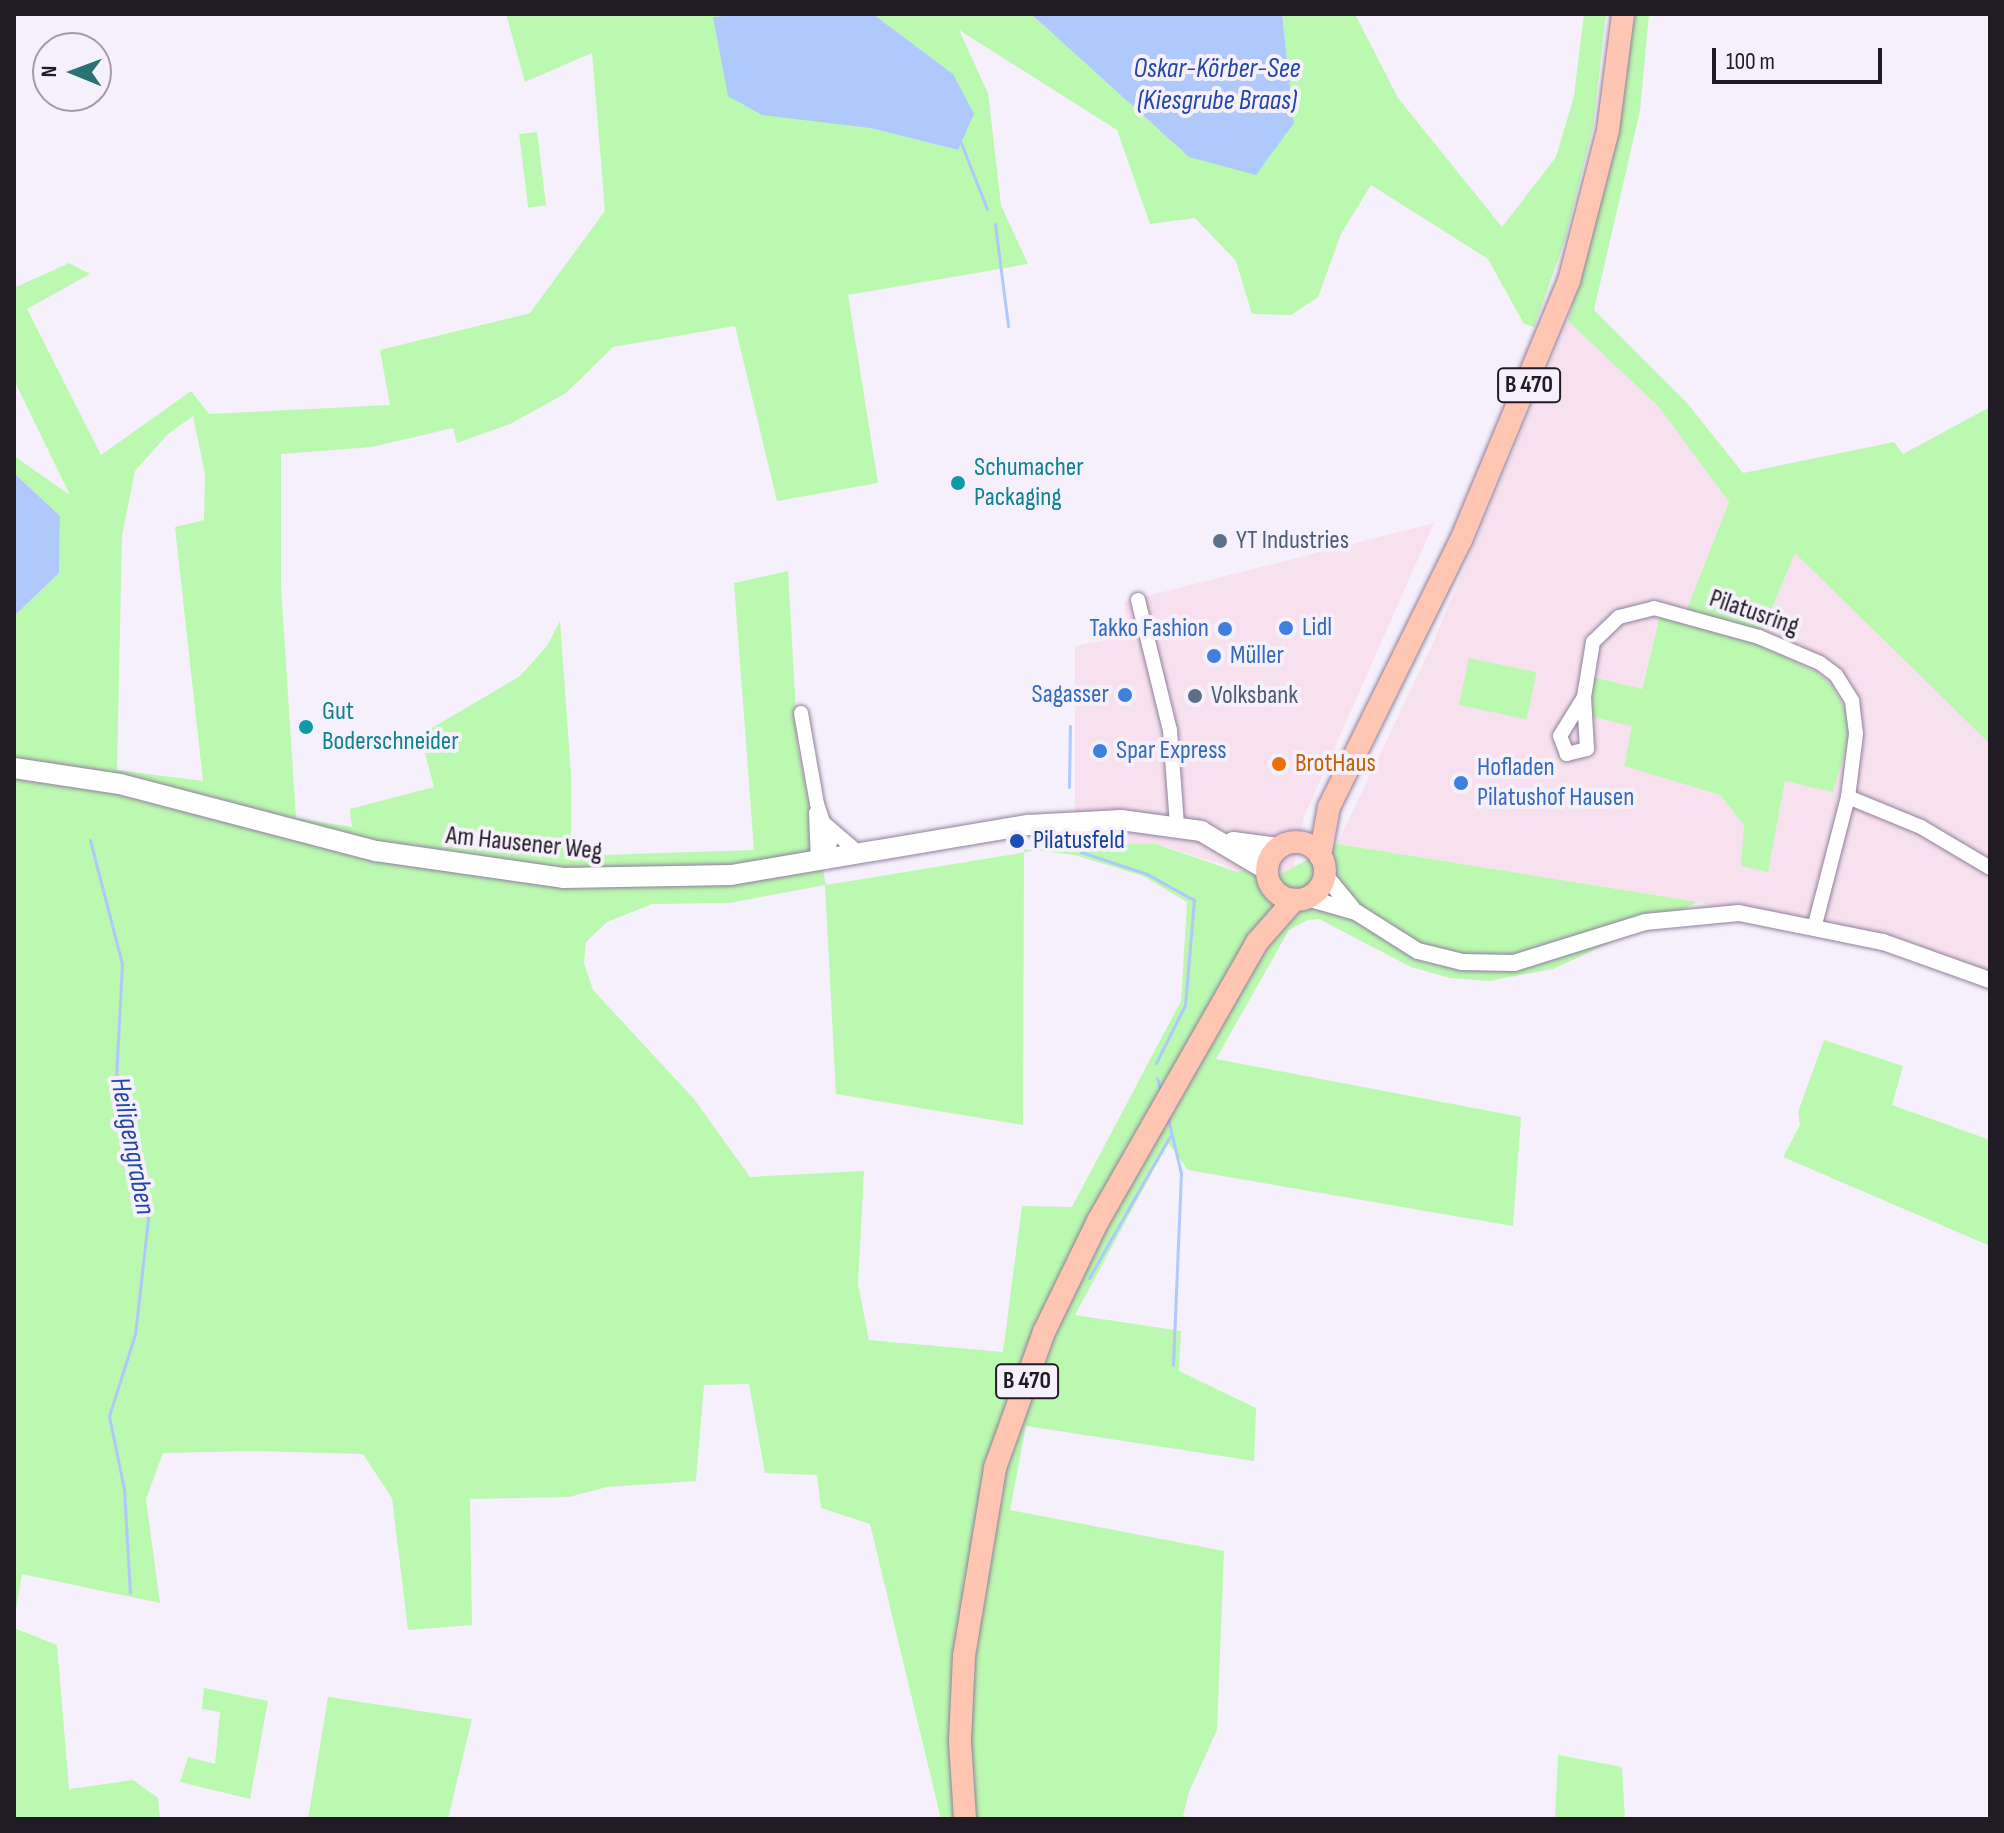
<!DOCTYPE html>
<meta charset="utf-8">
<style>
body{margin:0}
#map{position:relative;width:2004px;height:1833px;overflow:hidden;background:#f6f0fc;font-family:"Sofia Sans Condensed",sans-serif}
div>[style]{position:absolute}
.commercial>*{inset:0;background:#f8e1ef}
.green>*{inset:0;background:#bbf8b0;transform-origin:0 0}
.water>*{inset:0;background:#b0c9fc}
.stream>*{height:3px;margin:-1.5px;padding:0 1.5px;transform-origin:1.5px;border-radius:1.5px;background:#b0c9fc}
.roads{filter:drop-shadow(0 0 2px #8f819c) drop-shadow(0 0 2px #8f819c)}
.minor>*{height:14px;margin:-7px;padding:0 7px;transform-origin:7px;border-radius:7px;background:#fff}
.tertiary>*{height:16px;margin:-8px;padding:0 8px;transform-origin:8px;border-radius:8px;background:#fff}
.secondary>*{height:20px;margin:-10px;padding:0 10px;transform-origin:10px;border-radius:10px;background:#fff}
.primary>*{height:22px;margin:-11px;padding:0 11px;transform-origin:11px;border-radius:11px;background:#fec5b2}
.primary>.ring{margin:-11px;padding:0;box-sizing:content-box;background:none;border:22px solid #fec5b2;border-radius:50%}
.dots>*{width:22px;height:22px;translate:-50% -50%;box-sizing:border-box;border:4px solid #f6f0fc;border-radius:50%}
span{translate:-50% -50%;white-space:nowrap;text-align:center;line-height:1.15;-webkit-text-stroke:8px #f6f0fc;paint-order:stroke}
.shield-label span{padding:2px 6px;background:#f6f0fc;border:2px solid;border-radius:6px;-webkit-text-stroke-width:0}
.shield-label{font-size:24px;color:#201b25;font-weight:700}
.culture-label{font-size:26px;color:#0d838f}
.left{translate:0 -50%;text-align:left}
.service-label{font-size:26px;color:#4e5e75}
.street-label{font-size:26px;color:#201b25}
.shop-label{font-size:26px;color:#366cbe}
.right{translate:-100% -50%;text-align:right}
.food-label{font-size:26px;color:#c56008}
.transit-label{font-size:26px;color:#164399}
.water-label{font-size:28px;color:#2348a6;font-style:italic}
.frame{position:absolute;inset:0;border:16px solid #201b25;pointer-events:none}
.north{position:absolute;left:32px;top:32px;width:80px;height:80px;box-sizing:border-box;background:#f6f0fc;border:2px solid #a09ba6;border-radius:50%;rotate:271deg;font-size:22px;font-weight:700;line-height:32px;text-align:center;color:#201b25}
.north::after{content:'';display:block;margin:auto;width:28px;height:36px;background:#297376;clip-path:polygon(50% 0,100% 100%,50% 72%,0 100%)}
.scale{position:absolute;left:1712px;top:48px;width:170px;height:36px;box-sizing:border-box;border:4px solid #201b25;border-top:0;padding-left:10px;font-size:24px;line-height:28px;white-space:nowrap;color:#201b25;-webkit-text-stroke:6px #f6f0fc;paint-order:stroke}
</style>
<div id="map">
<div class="commercial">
<i style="clip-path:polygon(1568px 321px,1659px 407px,1729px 502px,1683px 619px,1661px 612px,1641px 689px,1590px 676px,1632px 726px,1624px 766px,1720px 795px,1744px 825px,1768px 871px,1785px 781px,1845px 711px,1832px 685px,1817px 672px,1757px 644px,1795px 552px,1990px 744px,1990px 982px,1945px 965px,1698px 902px,1337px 844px,1432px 645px)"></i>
<i style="clip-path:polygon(1434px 523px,1304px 817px,1293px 870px,1262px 884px,1224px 865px,1156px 844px,1075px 844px,1075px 646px,1129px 636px,1124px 602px)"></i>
</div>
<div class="green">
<i style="clip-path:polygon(evenodd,506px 14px,752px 14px,870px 128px,958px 150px,953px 74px,873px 14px,1031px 14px,1189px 157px,1294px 123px,1282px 14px,1355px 14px,1398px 98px,1502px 227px,1556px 157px,1574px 96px,1584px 14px,1606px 14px,1593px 127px,1564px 243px,1534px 327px,1524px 324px,1488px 259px,1371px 185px,1341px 234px,1318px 297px,1291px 315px,1252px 314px,1236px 261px,1195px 218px,1150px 224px,1117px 130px,959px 30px,988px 93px,1001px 205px,1028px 264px,848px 295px,878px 483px,777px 501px,735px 326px,613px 347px,566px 393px,510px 424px,457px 443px,453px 428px,372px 447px,281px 454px,281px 587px,296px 818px,352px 827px,350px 809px,434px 787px,420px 735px,520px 676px,547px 646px,560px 621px,571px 774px,571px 856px,754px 850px,734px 583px,788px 571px,798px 747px,826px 885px,1075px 844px,1156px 844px,1237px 872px,1252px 867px,1262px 884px,1337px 844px,1698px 902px,1553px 969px,1489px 981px,1450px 978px,1411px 967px,1319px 919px,1308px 920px,1289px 930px,1216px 1059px,1521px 1117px,1513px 1226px,1188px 1170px,1168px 1143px,1075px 1315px,1181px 1331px,1179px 1371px,1256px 1408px,1254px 1461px,1026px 1426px,1010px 1510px,1224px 1551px,1217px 1730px,1189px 1792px,1183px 1816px,1195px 1819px,941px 1819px,870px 1524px,821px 1508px,817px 1475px,765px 1473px,749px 1384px,704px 1385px,696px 1481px,607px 1487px,569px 1497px,470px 1499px,472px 1625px,408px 1630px,392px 1498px,363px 1454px,250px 1451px,163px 1453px,146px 1499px,160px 1603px,22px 1574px,14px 1620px,14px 616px,59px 573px,60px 516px,14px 473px,14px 456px,70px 495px,14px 380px,14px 288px,69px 263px,90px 274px,27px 309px,101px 455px,191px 391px,209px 414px,390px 405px,380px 350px,530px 313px,605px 211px,592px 53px,525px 82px,506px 14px,193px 416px,205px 474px,204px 520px,175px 527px,203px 781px,117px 770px,122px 536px,135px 471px,168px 434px,193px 416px,506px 14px,1024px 849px,1075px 855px,1143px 876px,1187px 902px,1181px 1001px,1072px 1207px,1022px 1206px,1003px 1352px,869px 1340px,858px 1284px,864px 1171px,750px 1177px,694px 1099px,593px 990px,584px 963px,586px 942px,607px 922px,652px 904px,729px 903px,825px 885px,836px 1094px,1023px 1125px,1024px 849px)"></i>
<i style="clip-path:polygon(1631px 14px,1649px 14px,1640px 111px,1594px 310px,1687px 403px,1743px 473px,1894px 442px,1903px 454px,1990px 407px,1990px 744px,1795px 553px,1757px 644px,1817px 672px,1832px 685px,1846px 711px,1850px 735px,1833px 792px,1785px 781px,1768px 872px,1741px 866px,1744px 825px,1720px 795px,1624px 766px,1632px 726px,1593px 717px,1589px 676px,1642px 689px,1661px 611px,1683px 619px,1729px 502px,1659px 407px,1568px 321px,1616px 142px)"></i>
<i style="left:537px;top:132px;width:74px;height:18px;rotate:83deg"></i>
<i style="left:1469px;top:658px;width:69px;height:48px;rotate:12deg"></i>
<i style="clip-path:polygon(1824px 1040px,1903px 1066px,1892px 1105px,1990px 1140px,1990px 1246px,1783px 1157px,1800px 1125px,1798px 1112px)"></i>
<i style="clip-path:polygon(14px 1628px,57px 1645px,69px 1789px,133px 1780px,158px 1798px,160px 1819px,14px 1819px)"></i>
<i style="clip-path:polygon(204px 1688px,268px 1701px,250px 1799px,180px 1782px,188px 1757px,215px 1764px,220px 1712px,202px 1709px)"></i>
<i style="clip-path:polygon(328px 1697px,472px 1719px,448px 1819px,308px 1819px)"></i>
<i style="clip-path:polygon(1558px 1755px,1622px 1767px,1625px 1819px,1555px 1819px)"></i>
</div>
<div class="water">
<i style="clip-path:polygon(752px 14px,873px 14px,953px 74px,974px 114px,958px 150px,870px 128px,762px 115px,728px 96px,713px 17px)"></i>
<i style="clip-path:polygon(1031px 14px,1282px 14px,1294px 123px,1256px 175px,1189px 157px)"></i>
<i style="clip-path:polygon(14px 473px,60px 516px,59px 573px,14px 616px)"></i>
</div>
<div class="stream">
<i style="left:961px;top:143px;width:71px;rotate:68.5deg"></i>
<i style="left:995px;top:224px;width:103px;rotate:82.7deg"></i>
<i style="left:1069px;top:787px;width:61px;rotate:-89.1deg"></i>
<i style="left:90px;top:840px;width:128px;rotate:75.5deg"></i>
<i style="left:122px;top:964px;width:116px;rotate:93deg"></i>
<i style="left:116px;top:1080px;width:143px;rotate:77deg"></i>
<i style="left:148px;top:1219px;width:116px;rotate:96.4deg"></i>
<i style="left:135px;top:1334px;width:86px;rotate:107.6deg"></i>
<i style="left:109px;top:1416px;width:75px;rotate:78.4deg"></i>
<i style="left:124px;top:1489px;width:104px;rotate:86.7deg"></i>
<i style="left:1078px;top:846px;width:7px;rotate:63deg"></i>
<i style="left:1081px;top:852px;width:70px;rotate:18.4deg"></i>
<i style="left:1147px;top:874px;width:54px;rotate:29deg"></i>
<i style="left:1194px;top:900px;width:105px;rotate:94.9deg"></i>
<i style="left:1185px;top:1005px;width:65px;rotate:116.6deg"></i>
<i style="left:1157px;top:1078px;width:15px;rotate:74deg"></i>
<i style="left:1168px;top:1119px;width:56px;rotate:76.5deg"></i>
<i style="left:1181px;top:1173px;width:192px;rotate:92.4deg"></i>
<i style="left:1089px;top:1278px;width:163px;rotate:-60.3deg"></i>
</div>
<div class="roads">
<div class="minor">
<i style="left:1138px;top:600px;width:134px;rotate:76.2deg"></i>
<i style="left:1170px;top:730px;width:95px;rotate:85.8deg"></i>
<i style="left:1584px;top:697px;width:52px;rotate:86.7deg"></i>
<i style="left:1587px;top:749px;width:21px;rotate:166deg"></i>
<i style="left:1567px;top:754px;width:19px;rotate:-111deg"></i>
<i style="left:1560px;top:736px;width:46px;rotate:-58.4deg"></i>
<i style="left:1584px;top:697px;width:56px;rotate:-80.7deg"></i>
<i style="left:1593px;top:642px;width:36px;rotate:-44deg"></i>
<i style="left:1619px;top:617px;width:36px;rotate:-14deg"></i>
<i style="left:1654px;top:608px;width:109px;rotate:15.4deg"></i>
<i style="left:1759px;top:637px;width:66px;rotate:23.1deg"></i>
<i style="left:1820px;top:663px;width:20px;rotate:37deg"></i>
<i style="left:1836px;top:675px;width:31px;rotate:58deg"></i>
<i style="left:1852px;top:701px;width:33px;rotate:83deg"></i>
<i style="left:1856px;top:734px;width:64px;rotate:97.2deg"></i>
<i style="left:1848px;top:797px;width:132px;rotate:104.5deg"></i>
<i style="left:801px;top:713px;width:92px;rotate:80deg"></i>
<i style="left:817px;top:804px;width:41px;rotate:71.6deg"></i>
<i style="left:830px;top:843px;width:20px;rotate:108deg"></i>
<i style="left:1848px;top:797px;width:79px;rotate:22.3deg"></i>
<i style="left:1921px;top:827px;width:80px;rotate:30.7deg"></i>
<i style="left:816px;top:813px;width:50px;rotate:87.7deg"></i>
<i style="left:825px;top:824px;width:48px;rotate:40.7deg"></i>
</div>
<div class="tertiary">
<i style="left:1324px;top:874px;width:44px;rotate:50.5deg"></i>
<i style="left:1307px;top:898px;width:51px;rotate:15.9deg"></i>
<i style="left:1356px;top:912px;width:73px;rotate:32.2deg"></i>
<i style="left:1418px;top:951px;width:45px;rotate:14deg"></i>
<i style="left:1462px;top:962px;width:52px;rotate:1.1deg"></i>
<i style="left:1514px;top:963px;width:137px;rotate:-17.4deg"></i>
<i style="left:1645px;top:922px;width:94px;rotate:-5.5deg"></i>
<i style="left:1739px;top:913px;width:147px;rotate:11.4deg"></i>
<i style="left:1883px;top:942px;width:114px;rotate:19.6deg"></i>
</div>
<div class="secondary">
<i style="left:14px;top:768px;width:107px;rotate:8.6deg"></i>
<i style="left:120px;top:784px;width:265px;rotate:14.7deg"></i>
<i style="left:376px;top:851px;width:189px;rotate:8.2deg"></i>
<i style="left:563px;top:878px;width:168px;rotate:-1deg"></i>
<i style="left:731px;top:875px;width:301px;rotate:-9.6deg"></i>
<i style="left:1028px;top:825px;width:93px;rotate:-3.1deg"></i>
<i style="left:1121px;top:820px;width:81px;rotate:7.8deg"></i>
<i style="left:1201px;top:831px;width:77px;rotate:30.6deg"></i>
<i style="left:1233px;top:842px;width:45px;rotate:7.6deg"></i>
</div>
<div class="primary">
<i class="ring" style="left:1267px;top:842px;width:36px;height:36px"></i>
<i style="left:1320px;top:856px;width:50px;rotate:-79.6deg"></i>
<i style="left:1329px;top:807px;width:298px;rotate:-63.7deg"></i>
<i style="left:1461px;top:540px;width:281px;rotate:-67.4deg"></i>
<i style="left:1569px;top:281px;width:156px;rotate:-75.5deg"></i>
<i style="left:1608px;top:130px;width:117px;rotate:-82.6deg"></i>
<i style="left:965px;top:1819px;width:78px;rotate:-93.7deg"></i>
<i style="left:960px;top:1741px;width:85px;rotate:-87.3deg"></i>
<i style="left:964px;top:1656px;width:191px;rotate:-80.6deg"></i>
<i style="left:995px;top:1468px;width:145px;rotate:-70.2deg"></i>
<i style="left:1044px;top:1332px;width:123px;rotate:-64.1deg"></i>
<i style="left:1098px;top:1221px;width:322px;rotate:-60.3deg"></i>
<i style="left:1258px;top:941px;width:55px;rotate:-48.7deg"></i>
</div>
</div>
<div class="dots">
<i style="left:958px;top:483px;background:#0f9aa8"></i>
<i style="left:1220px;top:541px;background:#5c6f8a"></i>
<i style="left:1286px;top:628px;background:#3f7fe0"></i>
<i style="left:1225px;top:629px;background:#3f7fe0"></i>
<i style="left:1214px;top:656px;background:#3f7fe0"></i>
<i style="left:1125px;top:695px;background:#3f7fe0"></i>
<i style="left:1195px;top:696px;background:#5c6f8a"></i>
<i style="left:306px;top:727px;background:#0f9aa8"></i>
<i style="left:1100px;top:751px;background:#3f7fe0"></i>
<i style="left:1279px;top:764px;background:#e8710a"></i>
<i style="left:1461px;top:783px;background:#3f7fe0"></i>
<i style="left:1017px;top:841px;background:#1a4fb4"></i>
</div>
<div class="shield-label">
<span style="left:1529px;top:385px">B 470</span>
<span style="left:1027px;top:1381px">B 470</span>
</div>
<div class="culture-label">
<span class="left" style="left:974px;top:483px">Schumacher<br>Packaging</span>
<span class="left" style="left:322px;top:727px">Gut<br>Boderschneider</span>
</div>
<div class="service-label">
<span class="left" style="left:1236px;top:541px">YT Industries</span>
<span class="left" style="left:1211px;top:696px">Volksbank</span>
</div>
<div class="street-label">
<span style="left:1754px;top:613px;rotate:19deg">Pilatusring</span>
<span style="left:524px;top:844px;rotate:6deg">Am Hausener Weg</span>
</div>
<div class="shop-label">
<span class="left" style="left:1302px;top:628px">Lidl</span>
<span class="right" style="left:1209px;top:629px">Takko Fashion</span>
<span class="left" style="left:1230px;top:656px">Müller</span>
<span class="right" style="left:1109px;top:695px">Sagasser</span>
<span class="left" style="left:1116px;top:751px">Spar Express</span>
<span class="left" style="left:1477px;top:783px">Hofladen<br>Pilatushof Hausen</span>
</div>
<div class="food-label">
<span class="left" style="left:1295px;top:764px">BrotHaus</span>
</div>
<div class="transit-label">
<span class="left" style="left:1033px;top:841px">Pilatusfeld</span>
</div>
<div class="water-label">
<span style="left:1217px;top:85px">Oskar-Körber-See<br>(Kiesgrube Braas)</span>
<span style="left:132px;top:1146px;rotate:79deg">Heiligengraben</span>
</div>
<div class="frame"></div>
<div class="north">N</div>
<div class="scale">100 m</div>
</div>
